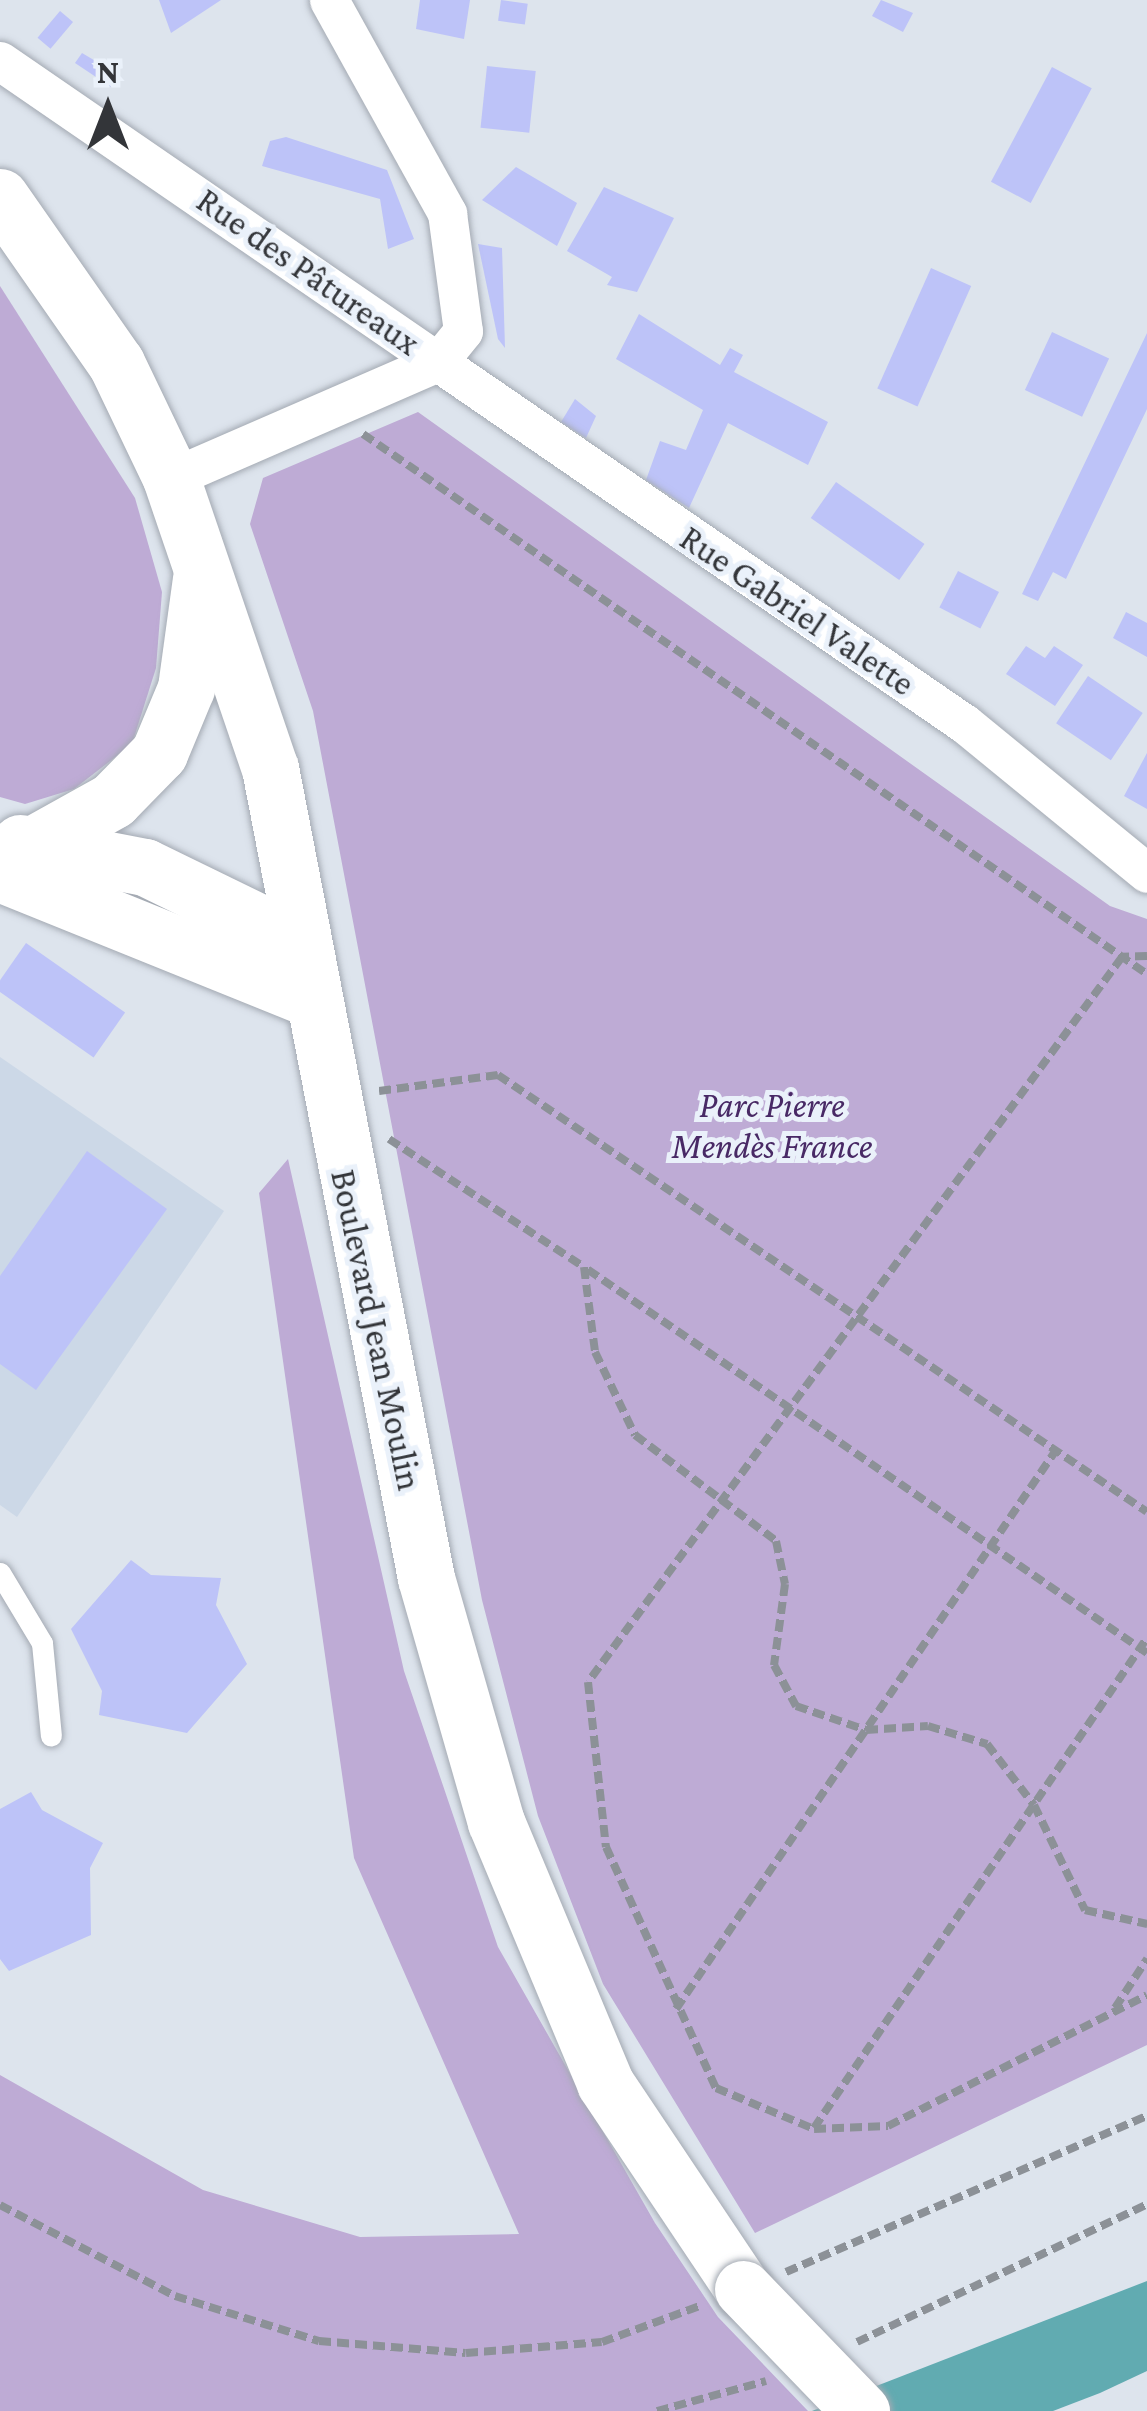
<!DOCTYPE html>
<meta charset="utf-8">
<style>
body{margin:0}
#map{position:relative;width:1147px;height:2411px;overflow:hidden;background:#dde4ed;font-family:"Crimson Pro",serif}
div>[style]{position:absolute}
.built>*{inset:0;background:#ccd8e7}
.green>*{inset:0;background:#beabd5}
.water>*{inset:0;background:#61abb1}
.building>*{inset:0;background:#bdc3f8;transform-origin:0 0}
.path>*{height:8px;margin-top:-4px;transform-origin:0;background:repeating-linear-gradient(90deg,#8c9197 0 12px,transparent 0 18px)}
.roads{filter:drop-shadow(0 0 3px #a4aab3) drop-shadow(0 0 3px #a4aab3)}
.lane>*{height:21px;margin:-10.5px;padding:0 10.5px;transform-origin:10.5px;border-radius:10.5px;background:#fff}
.street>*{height:39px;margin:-19.5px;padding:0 19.5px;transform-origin:19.5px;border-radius:19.5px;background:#fff}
.secondary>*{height:57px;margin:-28.5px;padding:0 28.5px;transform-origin:28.5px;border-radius:28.5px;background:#fff}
.bridges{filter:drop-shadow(0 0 3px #a4aab3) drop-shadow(0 0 3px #a4aab3)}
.secondary-bridge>*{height:57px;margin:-28.5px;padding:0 28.5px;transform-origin:28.5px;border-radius:28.5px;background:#fff}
span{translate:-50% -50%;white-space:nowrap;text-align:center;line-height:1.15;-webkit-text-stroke:10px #eaf1fa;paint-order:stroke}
.street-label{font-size:36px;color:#333539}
.park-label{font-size:36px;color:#482965;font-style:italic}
.north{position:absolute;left:48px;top:48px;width:120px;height:120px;-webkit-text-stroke:9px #eaf1fa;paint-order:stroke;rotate:0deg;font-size:33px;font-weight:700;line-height:48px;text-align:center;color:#333539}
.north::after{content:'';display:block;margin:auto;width:42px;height:54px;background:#333539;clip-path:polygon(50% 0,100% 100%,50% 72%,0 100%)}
</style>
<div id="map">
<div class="built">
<i style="clip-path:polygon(0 1057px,224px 1211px,17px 1517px,0 1505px)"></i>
</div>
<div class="green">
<i style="clip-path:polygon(0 286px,135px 498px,162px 592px,156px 668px,132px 744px,74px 789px,25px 804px,0 797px)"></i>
<i style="clip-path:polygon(418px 412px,1110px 906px,1147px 919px,1147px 2045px,755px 2233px,603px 1984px,538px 1816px,482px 1600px,313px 711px,250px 524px,263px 478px)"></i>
<i style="clip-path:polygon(288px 1159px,404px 1671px,498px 1947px,655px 2223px,718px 2317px,808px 2411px,0 2411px,0 2075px,203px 2190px,360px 2237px,519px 2234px,354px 1858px,259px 1193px)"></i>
</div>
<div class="water">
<i style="clip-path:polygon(1147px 2281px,1147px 2371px,1100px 2393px,1053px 2411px,812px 2411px)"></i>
</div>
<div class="building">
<i style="clip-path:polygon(159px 0,221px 0,171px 33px)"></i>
<i style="clip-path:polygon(420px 0,470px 0,464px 39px,416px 29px)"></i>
<i style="left:501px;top:0;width:27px;height:21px;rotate:8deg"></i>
<i style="clip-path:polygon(881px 0,913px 13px,903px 32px,872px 16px)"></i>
<i style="left:60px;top:11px;width:17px;height:35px;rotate:40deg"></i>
<i style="clip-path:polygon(82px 53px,119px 75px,111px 87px,75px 63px)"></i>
<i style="left:487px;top:66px;width:49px;height:62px;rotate:6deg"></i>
<i style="left:1052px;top:67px;width:45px;height:130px;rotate:28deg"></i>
<i style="clip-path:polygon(286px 137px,387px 170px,414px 239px,388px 249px,380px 199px,262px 166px,270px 141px)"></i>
<i style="clip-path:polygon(516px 167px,577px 203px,557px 246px,482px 200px)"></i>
<i style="clip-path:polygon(604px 187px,674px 218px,637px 292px,607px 285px,612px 277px,567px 251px)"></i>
<i style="clip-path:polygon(478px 244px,502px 248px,505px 348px,498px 339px)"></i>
<i style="left:931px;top:268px;width:44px;height:132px;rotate:24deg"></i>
<i style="clip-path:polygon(639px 314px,720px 365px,730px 348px,743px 355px,734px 372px,828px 422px,808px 465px,728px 423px,689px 508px,646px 480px,660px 441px,686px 450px,703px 410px,616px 359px)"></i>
<i style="left:1052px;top:332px;width:63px;height:64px;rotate:25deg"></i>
<i style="clip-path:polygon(1147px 333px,1147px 409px,1066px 579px,1053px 572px,1038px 601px,1022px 594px)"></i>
<i style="clip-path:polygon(575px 399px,596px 416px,586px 438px,561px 422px)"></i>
<i style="left:836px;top:482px;width:108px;height:44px;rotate:35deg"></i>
<i style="left:958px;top:571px;width:46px;height:41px;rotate:27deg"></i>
<i style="clip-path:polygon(1126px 612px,1147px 623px,1147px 657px,1113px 638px)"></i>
<i style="clip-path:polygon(1026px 646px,1045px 658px,1054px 646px,1083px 665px,1055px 706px,1006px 674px)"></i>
<i style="left:1088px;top:676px;width:66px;height:57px;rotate:34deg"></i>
<i style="clip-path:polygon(1147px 753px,1147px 809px,1124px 796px)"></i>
<i style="left:26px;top:943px;width:121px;height:55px;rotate:35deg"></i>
<i style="clip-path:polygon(87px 1151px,167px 1209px,36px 1390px,0 1364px,0 1276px)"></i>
<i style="clip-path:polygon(131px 1560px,151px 1575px,221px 1578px,216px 1605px,247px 1664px,187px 1733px,99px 1715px,102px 1691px,71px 1629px)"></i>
<i style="clip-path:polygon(31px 1792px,42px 1810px,103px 1843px,90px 1868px,91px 1935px,9px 1971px,0 1959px,0 1809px)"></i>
</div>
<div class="path">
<i style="left:363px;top:434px;width:952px;rotate:34.56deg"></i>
<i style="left:1147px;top:956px;width:25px;rotate:178deg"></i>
<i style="left:1122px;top:957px;width:900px;rotate:126.37deg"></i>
<i style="left:588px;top:1682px;width:166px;rotate:83.8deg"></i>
<i style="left:606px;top:1847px;width:265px;rotate:65.5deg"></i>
<i style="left:716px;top:2088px;width:106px;rotate:22.7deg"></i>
<i style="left:814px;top:2129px;width:74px;rotate:-2.3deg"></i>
<i style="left:888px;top:2126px;width:290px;rotate:-26.8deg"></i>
<i style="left:379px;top:1091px;width:120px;rotate:-7.7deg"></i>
<i style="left:498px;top:1075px;width:782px;rotate:33.95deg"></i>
<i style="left:389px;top:1139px;width:233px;rotate:33.3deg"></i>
<i style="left:1147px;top:1653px;width:683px;rotate:-145.56deg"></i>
<i style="left:584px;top:1267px;width:86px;rotate:82.6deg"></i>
<i style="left:595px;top:1352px;width:92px;rotate:64.3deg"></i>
<i style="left:635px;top:1435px;width:176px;rotate:36.9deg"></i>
<i style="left:776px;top:1541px;width:44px;rotate:78.2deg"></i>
<i style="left:785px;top:1584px;width:82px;rotate:97.7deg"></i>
<i style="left:774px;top:1665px;width:47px;rotate:61.8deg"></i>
<i style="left:796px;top:1706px;width:74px;rotate:18.9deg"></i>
<i style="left:866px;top:1730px;width:62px;rotate:-3.7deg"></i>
<i style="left:928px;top:1726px;width:62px;rotate:17deg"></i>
<i style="left:987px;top:1744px;width:77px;rotate:52.4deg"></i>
<i style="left:1034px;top:1805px;width:117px;rotate:64.1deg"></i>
<i style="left:1085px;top:1910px;width:64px;rotate:12.7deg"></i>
<i style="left:1115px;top:2008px;width:59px;rotate:-56.9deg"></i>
<i style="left:676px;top:2009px;width:676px;rotate:-55.79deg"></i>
<i style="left:814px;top:2128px;width:592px;rotate:-55.8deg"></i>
<i style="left:0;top:2205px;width:197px;rotate:27.5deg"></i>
<i style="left:175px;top:2296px;width:151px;rotate:17.4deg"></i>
<i style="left:319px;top:2341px;width:147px;rotate:4.7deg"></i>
<i style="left:466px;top:2353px;width:136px;rotate:-4.6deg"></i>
<i style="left:602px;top:2342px;width:104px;rotate:-20.2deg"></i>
<i style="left:786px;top:2272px;width:393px;rotate:-23.4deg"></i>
<i style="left:857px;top:2342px;width:321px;rotate:-25.4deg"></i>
<i style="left:657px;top:2411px;width:113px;rotate:-15.4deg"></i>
</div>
<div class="roads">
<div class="lane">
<i style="left:0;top:1573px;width:82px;rotate:59deg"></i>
<i style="left:42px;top:1643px;width:93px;rotate:84.5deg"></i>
</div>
<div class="street">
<i style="left:329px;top:0;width:244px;rotate:61deg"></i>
<i style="left:447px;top:213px;width:119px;rotate:82.3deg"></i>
<i style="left:463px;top:331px;width:40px;rotate:129deg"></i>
<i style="left:438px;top:362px;width:639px;rotate:34.49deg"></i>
<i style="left:965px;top:724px;width:235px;rotate:39.3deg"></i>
<i style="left:0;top:61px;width:531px;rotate:34.5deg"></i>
<i style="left:171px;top:478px;width:291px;rotate:-23.5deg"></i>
</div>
<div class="secondary">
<i style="left:0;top:197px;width:203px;rotate:55.1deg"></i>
<i style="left:116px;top:363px;width:127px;rotate:64.4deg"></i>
<i style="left:171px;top:478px;width:306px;rotate:71.2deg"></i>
<i style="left:270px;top:768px;width:825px;rotate:79.1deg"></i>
<i style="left:426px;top:1578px;width:254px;rotate:74deg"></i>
<i style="left:496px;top:1822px;width:283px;rotate:67.3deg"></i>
<i style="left:605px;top:2083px;width:248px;rotate:56.2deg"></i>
<i style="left:38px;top:842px;width:86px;rotate:-29.2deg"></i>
<i style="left:113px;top:800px;width:66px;rotate:-45.6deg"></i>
<i style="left:159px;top:753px;width:70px;rotate:-67.4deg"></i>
<i style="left:186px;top:688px;width:110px;rotate:-82.2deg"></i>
<i style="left:20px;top:843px;width:127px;rotate:10.9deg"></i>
<i style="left:145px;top:867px;width:174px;rotate:26deg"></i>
<i style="left:0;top:873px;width:334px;rotate:22deg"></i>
</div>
</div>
<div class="bridges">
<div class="secondary-bridge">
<i style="left:743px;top:2289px;width:170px;rotate:46deg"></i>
</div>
</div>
<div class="street-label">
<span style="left:308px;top:272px;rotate:35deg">Rue des Pâtureaux</span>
<span style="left:797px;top:611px;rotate:34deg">Rue Gabriel Valette</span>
<span style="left:376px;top:1330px;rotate:78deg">Boulevard Jean Moulin</span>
</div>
<div class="park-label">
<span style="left:772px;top:1126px">Parc Pierre<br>Mendès France</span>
</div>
<div class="north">N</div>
</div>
